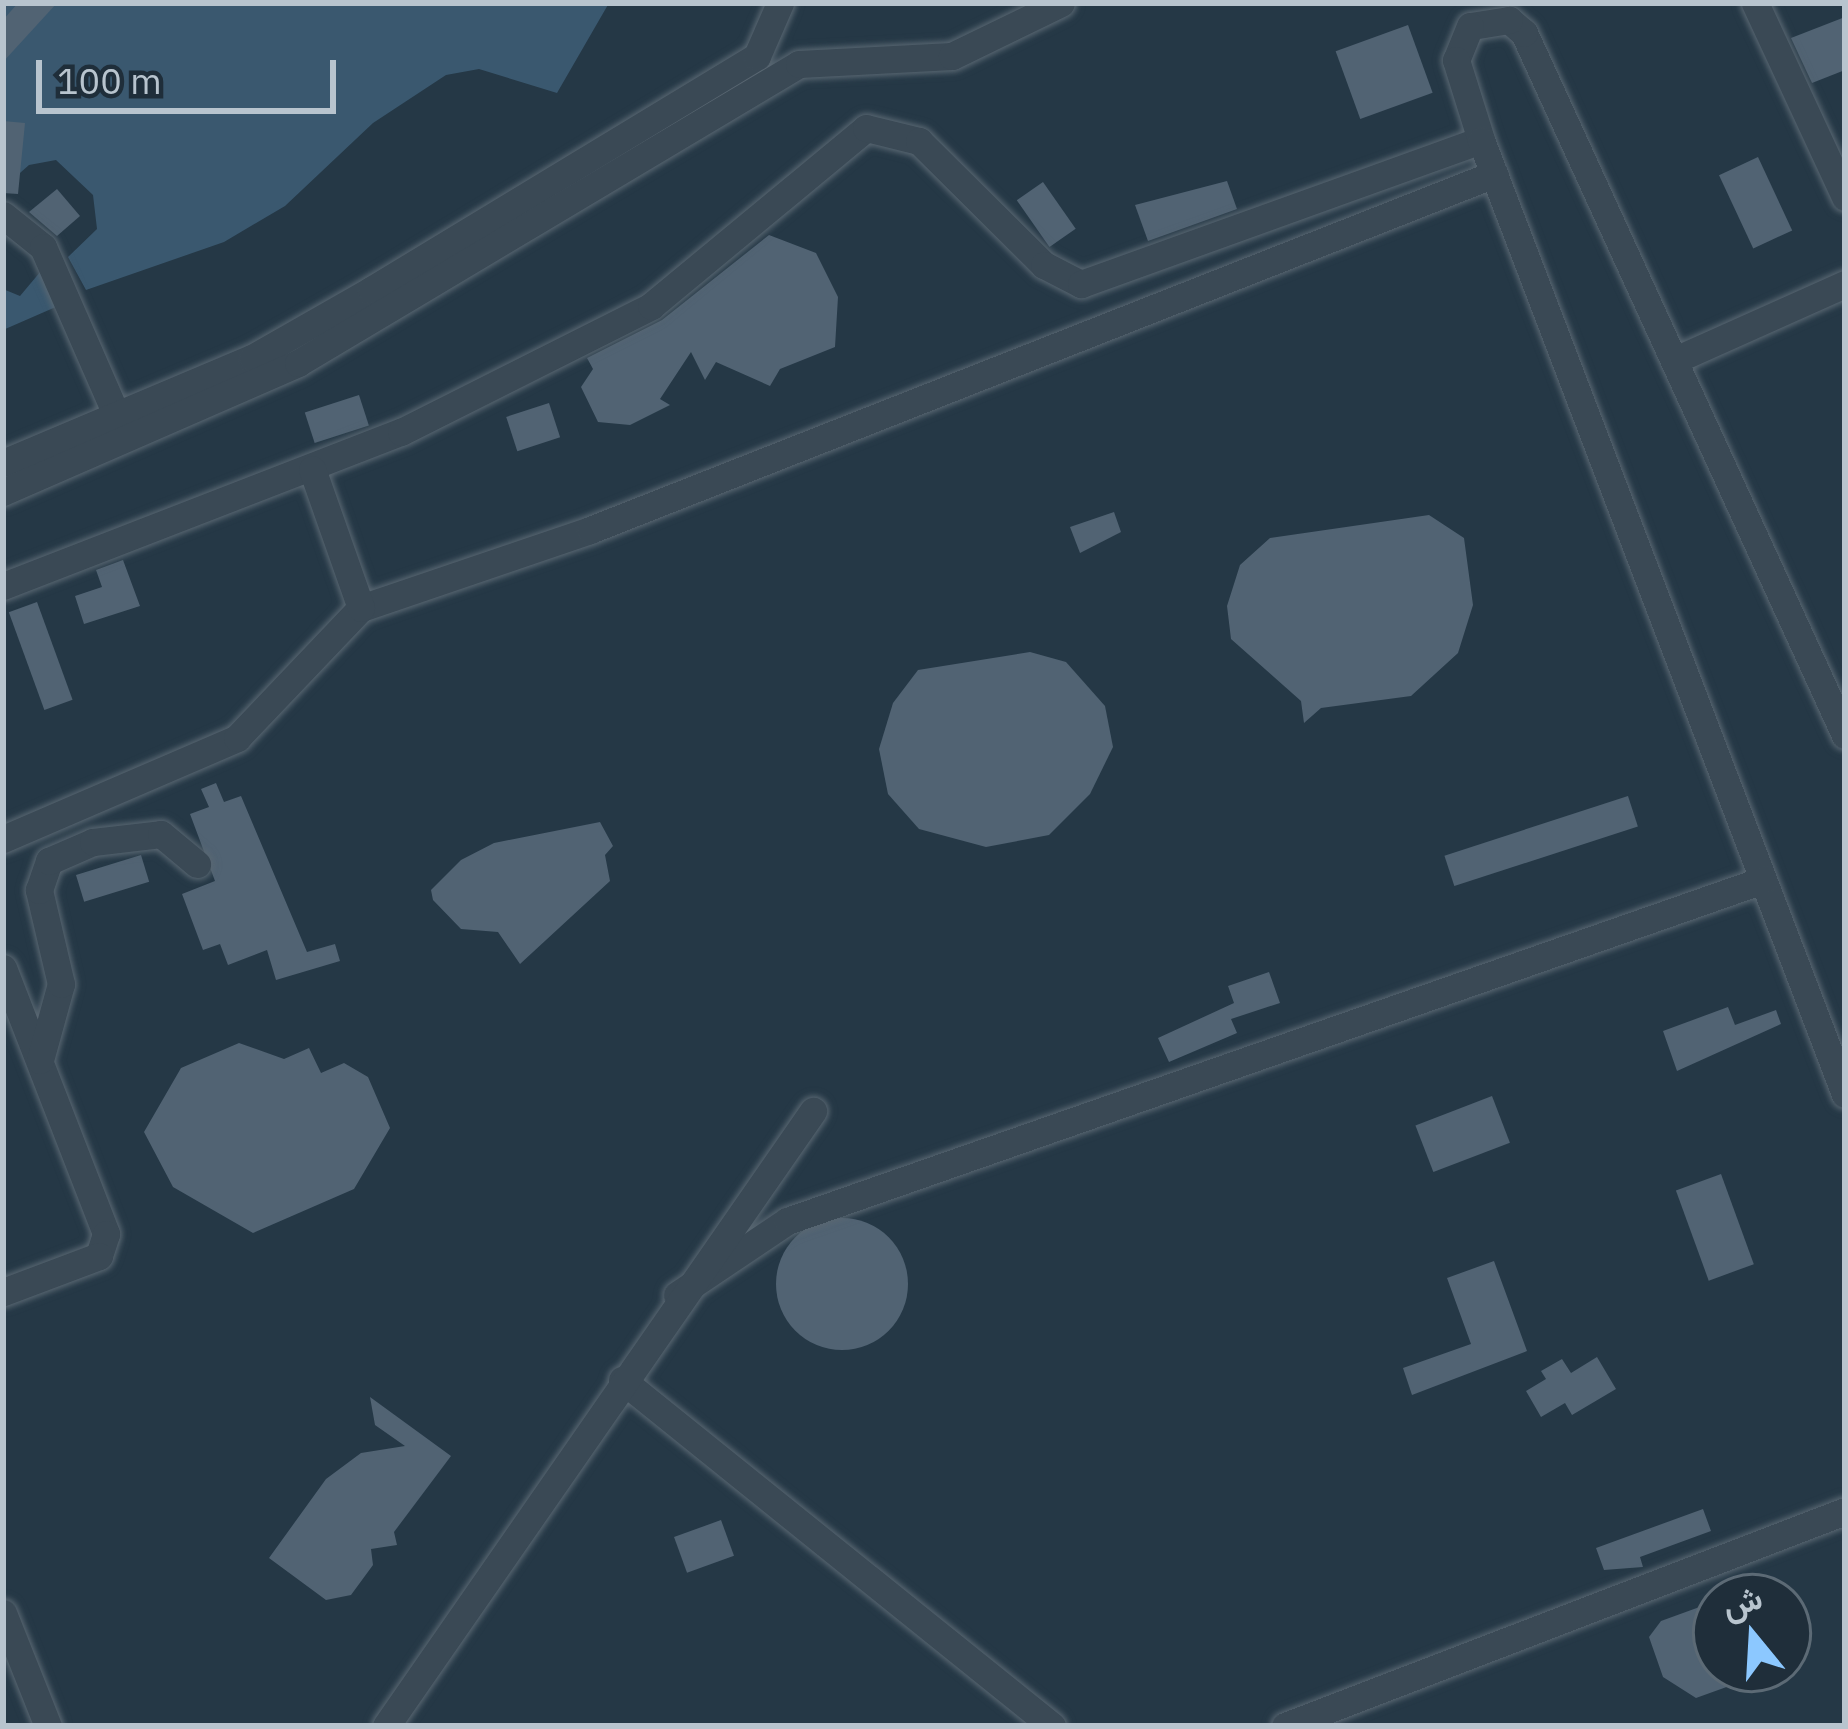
<!DOCTYPE html>
<meta charset="utf-8">
<style>
body{margin:0}
#map{position:relative;width:1848px;height:1729px;overflow:hidden;background:#253846;font-family:"IBM Plex Sans",Vazirmatn,sans-serif}
div>[style]{position:absolute}
.water>*{inset:0;background:#3a586f}
.building>*{inset:0;background:#516373;transform-origin:0 0}
.round{border-radius:50%}
.roads{filter:drop-shadow(0 0 3px #596772) drop-shadow(0 0 3px #596772)}
.minor>*{height:27px;margin:-13.5px;padding:0 13.5px;transform-origin:13.5px;border-radius:13.5px;background:#3a4955}
span{translate:-50% -50%;white-space:nowrap;text-align:center;line-height:1.15;-webkit-text-stroke:9px #1f2e3a;paint-order:stroke}
.frame{position:absolute;inset:0;border:6px solid #b8c4ce;pointer-events:none}
.north{position:absolute;left:1692px;top:1573px;width:120px;height:120px;box-sizing:border-box;background:#1f2e3a;border:3px solid #5c6a75;border-radius:50%;rotate:342deg;font-size:33px;font-weight:700;line-height:48px;text-align:center;color:#b8c4ce}
.north::after{content:'';display:block;margin:auto;width:42px;height:54px;background:#8cc8ff;clip-path:polygon(50% 0,100% 100%,50% 72%,0 100%)}
.scale{position:absolute;left:36px;top:60px;width:300px;height:54px;box-sizing:border-box;border:6px solid #b8c4ce;border-top:0;padding-left:15px;font-size:36px;line-height:42px;white-space:nowrap;color:#b8c4ce;-webkit-text-stroke:9px #1f2e3a;paint-order:stroke}
</style>
<div id="map">
<div class="water">
<i style="clip-path:polygon(3px 3px,609px 3px,557px 93px,479px 69px,446px 75px,373px 123px,285px 206px,224px 242px,86px 290px,68px 257px,97px 229px,93px 195px,56px 160px,29px 165px,3px 188px)"></i>
<i style="clip-path:polygon(41px 271px,58px 306px,3px 330px,3px 289px,20px 296px)"></i>
</div>
<div class="building">
<i style="clip-path:polygon(18px 3px,57px 3px,3px 62px,3px 20px)"></i>
<i style="clip-path:polygon(1845px 17px,1845px 70px,1812px 83px,1791px 38px)"></i>
<i style="left:1408px;top:25px;width:72px;height:77px;rotate:70deg"></i>
<i style="clip-path:polygon(3px 121px,25px 123px,18px 194px,3px 193px)"></i>
<i style="left:1758px;top:157px;width:81px;height:43px;rotate:65deg"></i>
<i style="clip-path:polygon(1227px 181px,1237px 209px,1148px 241px,1135px 205px)"></i>
<i style="left:1043px;top:182px;width:57px;height:32px;rotate:55deg"></i>
<i style="clip-path:polygon(57px 189px,80px 216px,57px 236px,29px 212px)"></i>
<i style="clip-path:polygon(769px 235px,816px 253px,838px 297px,835px 347px,780px 369px,770px 386px,716px 362px,705px 380px,691px 352px,660px 399px,670px 405px,630px 425px,598px 422px,581px 387px,593px 369px,587px 358px,662px 320px)"></i>
<i style="left:359px;top:395px;width:32px;height:57px;rotate:72deg"></i>
<i style="left:549px;top:403px;width:36px;height:45px;rotate:72deg"></i>
<i style="clip-path:polygon(1114px 512px,1121px 532px,1080px 553px,1070px 527px)"></i>
<i style="clip-path:polygon(1429px 515px,1464px 538px,1473px 605px,1458px 653px,1411px 696px,1321px 708px,1304px 723px,1301px 701px,1231px 639px,1227px 606px,1240px 565px,1270px 538px)"></i>
<i style="clip-path:polygon(123px 560px,140px 606px,84px 624px,75px 596px,102px 587px,96px 570px)"></i>
<i style="left:37px;top:602px;width:104px;height:30px;rotate:70deg"></i>
<i style="clip-path:polygon(1030px 652px,1066px 662px,1105px 706px,1113px 747px,1090px 794px,1049px 835px,986px 847px,919px 829px,888px 794px,879px 749px,893px 703px,918px 670px)"></i>
<i style="clip-path:polygon(216px 783px,224px 802px,241px 796px,307px 952px,335px 944px,340px 961px,276px 980px,267px 950px,228px 965px,220px 944px,203px 950px,182px 894px,215px 881px,190px 814px,209px 807px,201px 789px)"></i>
<i style="left:1628px;top:796px;width:32px;height:193px;rotate:72deg"></i>
<i style="clip-path:polygon(600px 822px,613px 846px,605px 855px,610px 881px,520px 964px,498px 932px,461px 929px,433px 900px,431px 890px,461px 860px,494px 843px)"></i>
<i style="left:141px;top:855px;width:28px;height:68px;rotate:73deg"></i>
<i style="clip-path:polygon(1269px 972px,1280px 1003px,1231px 1019px,1237px 1033px,1169px 1062px,1158px 1038px,1234px 1003px,1228px 986px)"></i>
<i style="clip-path:polygon(1728px 1007px,1735px 1025px,1776px 1010px,1781px 1024px,1677px 1071px,1663px 1031px)"></i>
<i style="clip-path:polygon(239px 1043px,284px 1059px,309px 1048px,321px 1073px,344px 1063px,368px 1077px,390px 1128px,354px 1189px,253px 1233px,173px 1187px,144px 1132px,181px 1068px)"></i>
<i style="left:1492px;top:1096px;width:50px;height:82px;rotate:69deg"></i>
<i style="left:1721px;top:1174px;width:96px;height:48px;rotate:70deg"></i>
<i class="round" style="left:776px;top:1218px;width:132px;height:132px"></i>
<i style="clip-path:polygon(1494px 1261px,1527px 1351px,1412px 1395px,1403px 1368px,1471px 1344px,1447px 1278px)"></i>
<i style="clip-path:polygon(1597px 1357px,1616px 1389px,1572px 1415px,1565px 1403px,1541px 1417px,1526px 1391px,1546px 1379px,1541px 1371px,1562px 1359px,1571px 1373px)"></i>
<i style="clip-path:polygon(370px 1397px,451px 1456px,394px 1532px,397px 1545px,371px 1549px,373px 1565px,351px 1595px,326px 1600px,269px 1558px,326px 1479px,361px 1453px,405px 1446px,375px 1425px)"></i>
<i style="clip-path:polygon(1703px 1509px,1711px 1531px,1640px 1557px,1643px 1567px,1604px 1570px,1596px 1548px)"></i>
<i style="left:721px;top:1520px;width:38px;height:50px;rotate:70deg"></i>
<i style="clip-path:polygon(1716px 1601px,1716px 1669px,1771px 1671px,1696px 1698px,1663px 1677px,1649px 1637px,1661px 1621px)"></i>
</div>
<div class="roads">
<div class="minor">
<i style="left:1755px;top:3px;width:214px;rotate:65.1deg"></i>
<i style="left:3px;top:215px;width:51px;rotate:38.7deg"></i>
<i style="left:43px;top:247px;width:184px;rotate:66.4deg"></i>
<i style="left:1675px;top:360px;width:186px;rotate:-24.1deg"></i>
<i style="left:3px;top:463px;width:270px;rotate:-22.9deg"></i>
<i style="left:252px;top:358px;width:137px;rotate:-29.7deg"></i>
<i style="left:371px;top:290px;width:451px;rotate:-31.2deg"></i>
<i style="left:757px;top:56px;width:58px;rotate:-66.5deg"></i>
<i style="left:3px;top:492px;width:322px;rotate:-23.6deg"></i>
<i style="left:298px;top:363px;width:583px;rotate:-30.83deg"></i>
<i style="left:799px;top:64px;width:153px;rotate:-3deg"></i>
<i style="left:952px;top:56px;width:121px;rotate:-25.9deg"></i>
<i style="left:3px;top:586px;width:427px;rotate:-21.2deg"></i>
<i style="left:401px;top:432px;width:280px;rotate:-26.7deg"></i>
<i style="left:651px;top:306px;width:279px;rotate:-39.6deg"></i>
<i style="left:866px;top:128px;width:55px;rotate:13.8deg"></i>
<i style="left:919px;top:141px;width:176px;rotate:44.8deg"></i>
<i style="left:1044px;top:265px;width:42px;rotate:27.2deg"></i>
<i style="left:1081px;top:284px;width:425px;rotate:-19.8deg"></i>
<i style="left:361px;top:608px;width:242px;rotate:-18.8deg"></i>
<i style="left:590px;top:530px;width:972px;rotate:-21.49deg"></i>
<i style="left:1845px;top:735px;width:772px;rotate:-114.57deg"></i>
<i style="left:1524px;top:33px;width:20px;rotate:-139deg"></i>
<i style="left:1509px;top:20px;width:39px;rotate:171deg"></i>
<i style="left:1470px;top:26px;width:37px;rotate:112deg"></i>
<i style="left:1456px;top:60px;width:84px;rotate:72.6deg"></i>
<i style="left:1481px;top:140px;width:1021px;rotate:69.12deg"></i>
<i style="left:3px;top:839px;width:255px;rotate:-23.3deg"></i>
<i style="left:237px;top:738px;width:180px;rotate:-46.4deg"></i>
<i style="left:361px;top:608px;width:147px;rotate:-109.4deg"></i>
<i style="left:3px;top:968px;width:285px;rotate:68.8deg"></i>
<i style="left:106px;top:1234px;width:23px;rotate:108deg"></i>
<i style="left:99px;top:1256px;width:103px;rotate:159.4deg"></i>
<i style="left:40px;top:1060px;width:79px;rotate:-74.6deg"></i>
<i style="left:61px;top:984px;width:97px;rotate:-103.2deg"></i>
<i style="left:39px;top:890px;width:31px;rotate:-71deg"></i>
<i style="left:49px;top:861px;width:48px;rotate:-23.4deg"></i>
<i style="left:93px;top:842px;width:68px;rotate:-6.7deg"></i>
<i style="left:161px;top:834px;width:47px;rotate:39.8deg"></i>
<i style="left:677px;top:1295px;width:133px;rotate:-33.9deg"></i>
<i style="left:787px;top:1221px;width:1034px;rotate:-19.26deg"></i>
<i style="left:622px;top:1380px;width:552px;rotate:38.82deg"></i>
<i style="left:3px;top:1613px;width:122px;rotate:68.3deg"></i>
<i style="left:386px;top:1726px;width:749px;rotate:-55.23deg"></i>
<i style="left:1285px;top:1726px;width:600px;rotate:-21deg"></i>
</div>
</div>
<div class="frame"></div>
<div class="north">ش</div>
<div class="scale">100 m</div>
</div>
